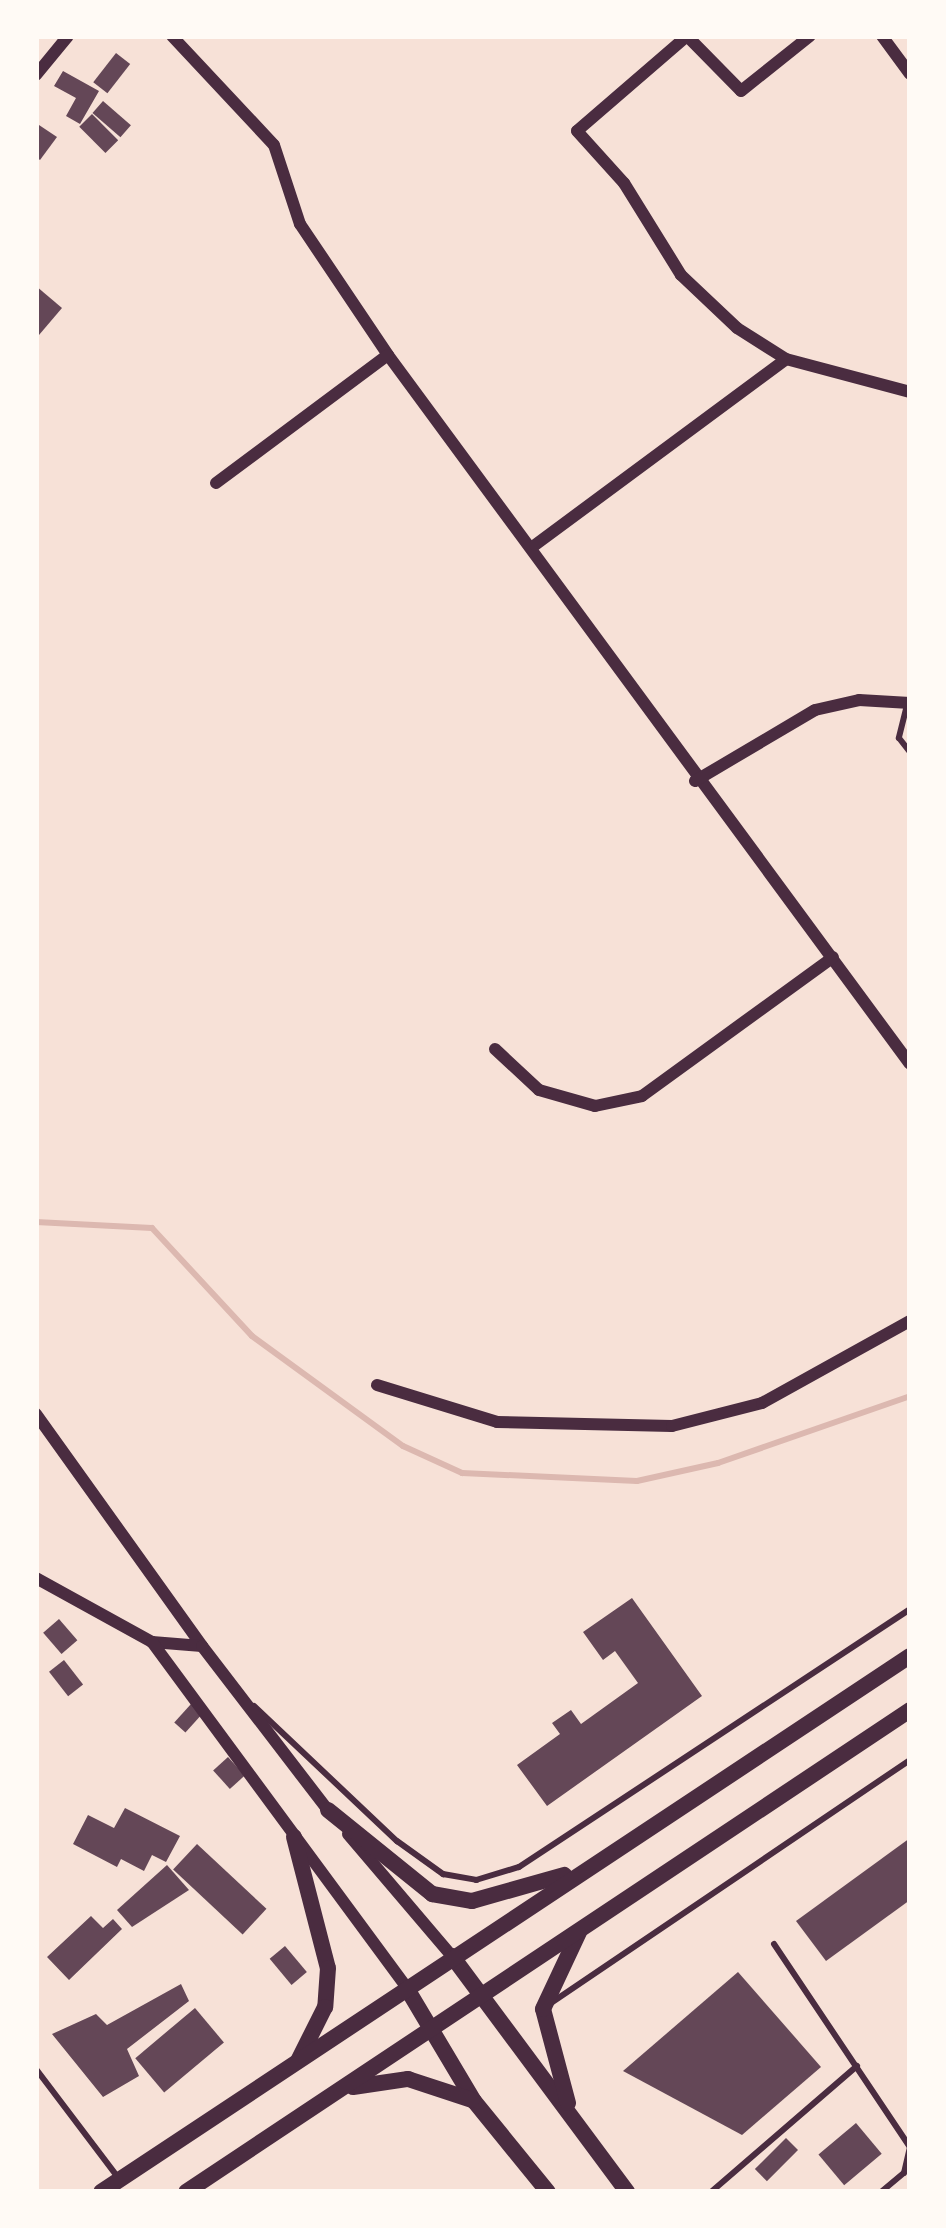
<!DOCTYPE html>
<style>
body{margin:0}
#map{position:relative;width:946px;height:2228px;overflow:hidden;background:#f7e1d7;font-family:Rubik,sans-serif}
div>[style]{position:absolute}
.stream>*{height:6px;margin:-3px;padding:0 3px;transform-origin:3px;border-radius:3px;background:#dcb8b0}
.building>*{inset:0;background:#644757;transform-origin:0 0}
.service>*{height:6px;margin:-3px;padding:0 3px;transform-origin:3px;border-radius:3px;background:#4a2c40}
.minor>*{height:12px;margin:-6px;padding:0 6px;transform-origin:6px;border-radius:6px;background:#4a2c40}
.secondary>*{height:16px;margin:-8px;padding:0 8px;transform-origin:8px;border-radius:8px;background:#4a2c40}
span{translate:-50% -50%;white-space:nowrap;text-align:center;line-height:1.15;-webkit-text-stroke:9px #fffaf5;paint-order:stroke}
.frame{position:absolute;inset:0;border:39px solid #fffaf5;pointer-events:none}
</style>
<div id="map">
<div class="stream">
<i style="left:36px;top:1222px;width:116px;rotate:3deg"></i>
<i style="left:152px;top:1228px;width:147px;rotate:47.2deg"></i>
<i style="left:252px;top:1336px;width:187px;rotate:36.1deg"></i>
<i style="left:403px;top:1446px;width:65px;rotate:24.6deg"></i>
<i style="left:462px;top:1473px;width:175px;rotate:2.6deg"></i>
<i style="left:637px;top:1481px;width:83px;rotate:-12.5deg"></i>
<i style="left:718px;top:1463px;width:203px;rotate:-19.2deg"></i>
</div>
<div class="building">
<i style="left:116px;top:53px;width:18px;height:37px;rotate:38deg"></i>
<i style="clip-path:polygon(63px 71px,99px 91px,80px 124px,66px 116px,76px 98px,54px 86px)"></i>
<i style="left:103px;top:101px;width:37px;height:16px;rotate:41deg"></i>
<i style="left:92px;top:114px;width:37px;height:18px;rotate:45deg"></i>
<i style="clip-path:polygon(36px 123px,57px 137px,40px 160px,36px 157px)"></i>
<i style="clip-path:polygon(36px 286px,62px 308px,39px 335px,36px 333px)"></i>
<i style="clip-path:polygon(632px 1598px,702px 1696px,547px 1806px,517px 1765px,560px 1734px,552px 1723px,571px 1710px,581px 1724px,638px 1683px,615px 1651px,603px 1660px,583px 1632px)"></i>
<i style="left:59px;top:1619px;width:28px;height:21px;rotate:49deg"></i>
<i style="left:64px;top:1660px;width:31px;height:19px;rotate:52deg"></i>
<i style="left:191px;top:1704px;width:15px;height:25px;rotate:42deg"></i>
<i style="left:228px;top:1757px;width:25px;height:20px;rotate:48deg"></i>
<i style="clip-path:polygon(125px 1808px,180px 1836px,166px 1862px,152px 1855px,144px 1871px,121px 1859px,117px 1867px,73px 1844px,88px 1815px,114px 1828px)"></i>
<i style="clip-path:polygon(910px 1838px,910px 1900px,826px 1961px,796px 1921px)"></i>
<i style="left:197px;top:1844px;width:95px;height:35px;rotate:43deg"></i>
<i style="clip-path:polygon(167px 1865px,189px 1890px,132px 1927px,117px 1910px)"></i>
<i style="clip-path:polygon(91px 1916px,103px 1928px,113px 1919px,122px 1929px,69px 1980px,47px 1957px)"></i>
<i style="left:285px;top:1946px;width:34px;height:20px;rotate:50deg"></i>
<i style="clip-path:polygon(738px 1972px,821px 2067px,742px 2135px,623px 2071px)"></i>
<i style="clip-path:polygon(181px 1984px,189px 2001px,127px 2049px,139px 2076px,103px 2097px,52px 2034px,96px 2014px,107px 2025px)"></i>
<i style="left:195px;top:2008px;width:45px;height:78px;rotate:50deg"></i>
<i style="left:856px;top:2123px;width:40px;height:49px;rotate:50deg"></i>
<i style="left:786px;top:2138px;width:17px;height:44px;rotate:45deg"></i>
</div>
<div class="service">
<i style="left:907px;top:705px;width:34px;rotate:104deg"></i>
<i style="left:899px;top:738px;width:18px;rotate:52deg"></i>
<i style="left:254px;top:1706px;width:197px;rotate:43.4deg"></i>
<i style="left:397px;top:1841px;width:57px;rotate:35.7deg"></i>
<i style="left:443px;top:1874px;width:34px;rotate:10deg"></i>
<i style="left:476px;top:1880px;width:45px;rotate:-16.8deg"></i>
<i style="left:519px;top:1867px;width:468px;rotate:-33.4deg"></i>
<i style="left:774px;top:1944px;width:244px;rotate:56.2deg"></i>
<i style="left:551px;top:2003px;width:434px;rotate:-34.1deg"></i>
<i style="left:36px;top:2069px;width:134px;rotate:52.9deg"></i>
<i style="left:711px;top:2192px;width:193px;rotate:-40.8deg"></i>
<i style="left:881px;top:2192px;width:30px;rotate:-40deg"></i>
<i style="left:904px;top:2173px;width:26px;rotate:-77deg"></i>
</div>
<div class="minor">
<i style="left:172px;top:36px;width:149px;rotate:46.9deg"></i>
<i style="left:274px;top:145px;width:83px;rotate:71.8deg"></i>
<i style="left:300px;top:224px;width:158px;rotate:56.1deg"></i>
<i style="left:388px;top:355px;width:880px;rotate:53.64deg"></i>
<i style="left:687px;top:36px;width:145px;rotate:139.2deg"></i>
<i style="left:577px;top:131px;width:70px;rotate:47.9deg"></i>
<i style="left:624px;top:183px;width:108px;rotate:58.2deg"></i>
<i style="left:681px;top:275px;width:77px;rotate:43.4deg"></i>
<i style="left:737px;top:328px;width:58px;rotate:32.3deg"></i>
<i style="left:786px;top:359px;width:128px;rotate:14.9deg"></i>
<i style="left:882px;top:36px;width:47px;rotate:53.6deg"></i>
<i style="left:689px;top:38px;width:74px;rotate:45.5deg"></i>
<i style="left:741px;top:91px;width:88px;rotate:-38.6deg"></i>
<i style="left:36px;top:75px;width:50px;rotate:-50.6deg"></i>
<i style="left:216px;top:483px;width:214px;rotate:-36.7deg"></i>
<i style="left:535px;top:545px;width:312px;rotate:-36.5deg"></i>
<i style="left:695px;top:781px;width:139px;rotate:-30.6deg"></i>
<i style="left:815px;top:710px;width:45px;rotate:-12.8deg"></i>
<i style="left:859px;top:700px;width:51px;rotate:3.4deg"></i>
<i style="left:495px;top:1049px;width:60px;rotate:43deg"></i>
<i style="left:539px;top:1090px;width:58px;rotate:15.9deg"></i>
<i style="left:595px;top:1106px;width:48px;rotate:-12deg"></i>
<i style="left:642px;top:1096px;width:236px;rotate:-36deg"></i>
<i style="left:377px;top:1385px;width:126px;rotate:17.1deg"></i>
<i style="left:497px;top:1422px;width:175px;rotate:1.3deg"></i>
<i style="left:672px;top:1426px;width:93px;rotate:-14.3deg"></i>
<i style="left:762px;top:1403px;width:169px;rotate:-29deg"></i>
<i style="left:36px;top:1414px;width:285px;rotate:54.4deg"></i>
<i style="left:36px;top:1578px;width:132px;rotate:28.9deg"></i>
<i style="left:152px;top:1642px;width:50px;rotate:4.6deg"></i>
<i style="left:202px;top:1646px;width:212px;rotate:52.5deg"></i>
<i style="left:152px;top:1642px;width:428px;rotate:53.6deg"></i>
<i style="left:348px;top:1834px;width:160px;rotate:49.6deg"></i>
</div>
<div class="secondary">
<i style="left:328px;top:1810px;width:134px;rotate:38.9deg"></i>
<i style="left:432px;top:1894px;width:41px;rotate:9.9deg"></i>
<i style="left:472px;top:1901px;width:96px;rotate:-15.8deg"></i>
<i style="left:294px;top:1837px;width:135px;rotate:75.5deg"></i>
<i style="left:328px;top:1968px;width:39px;rotate:94deg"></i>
<i style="left:325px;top:2007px;width:58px;rotate:116.6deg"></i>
<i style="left:452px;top:1956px;width:294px;rotate:53.4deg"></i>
<i style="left:406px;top:1987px;width:133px;rotate:59.2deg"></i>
<i style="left:474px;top:2101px;width:117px;rotate:50.9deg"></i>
<i style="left:353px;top:2087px;width:56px;rotate:-8.3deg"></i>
<i style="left:408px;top:2079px;width:67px;rotate:18.2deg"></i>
<i style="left:568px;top:2103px;width:97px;rotate:-104.9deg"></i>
<i style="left:543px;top:2009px;width:85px;rotate:-64.9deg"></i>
<i style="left:101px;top:2192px;width:970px;rotate:-33.53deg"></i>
<i style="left:186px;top:2192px;width:870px;rotate:-33.65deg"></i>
</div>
<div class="frame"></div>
</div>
